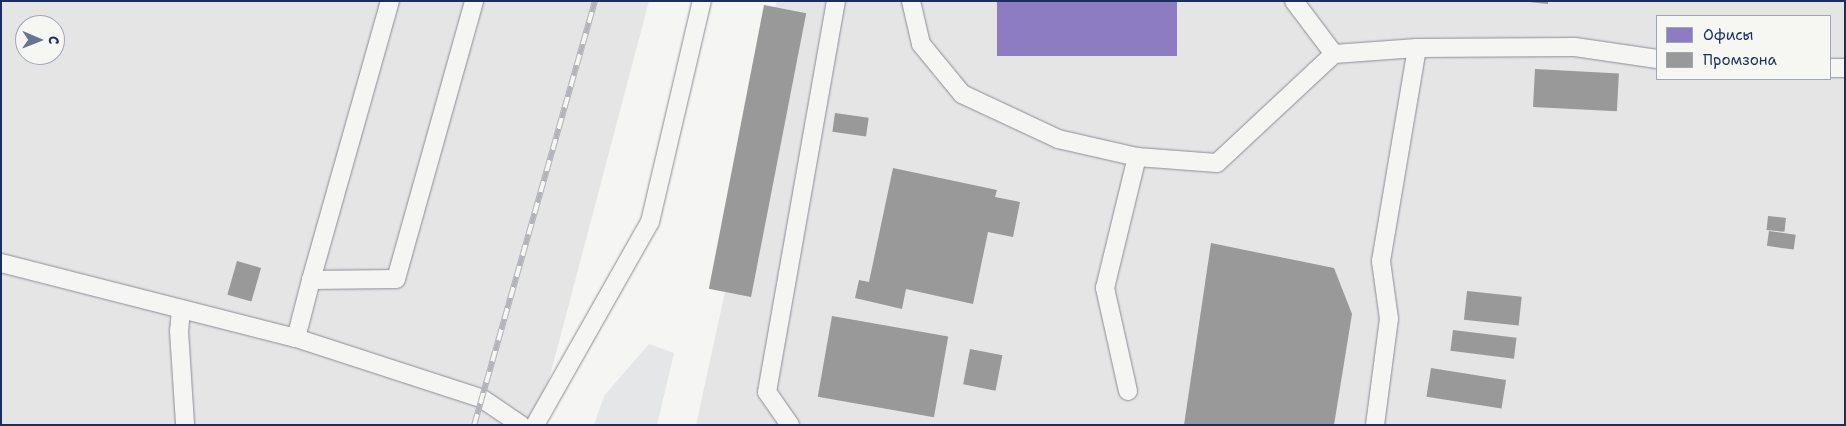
<!DOCTYPE html>
<meta charset="utf-8">
<style>
body{margin:0}
#map{position:relative;width:1846px;height:426px;overflow:hidden;background:#f5f5f3;font-family:"Shantell Sans",sans-serif}
div>[style]{position:absolute}
.built>*{inset:0;background:#e5e5e6}
.green>*{inset:0;background:#e4e6e7}
.offices>*{inset:0;background:#8e7cc3;transform-origin:0 0}
.industry>*{inset:0;background:#999;transform-origin:0 0}
.roads{filter:drop-shadow(0 0 1px #898d95) drop-shadow(0 0 1px #898d95)}
.lane>*{height:18px;margin:-9px;padding:0 9px;transform-origin:9px;border-radius:9px;background:#f5f5f3}
.rail>*{height:5.5px;margin-top:-2.75px;transform-origin:0;background:repeating-linear-gradient(90deg,#f6f6f2 0 11px,#b2b4b9 0 22px);box-sizing:border-box;border-block:1px solid #b2b4b9}
span{translate:-50% -50%;white-space:nowrap;text-align:center;line-height:1.15;-webkit-text-stroke:5px #f6f6f2;paint-order:stroke}
.frame{position:absolute;inset:0;border:2px solid #1b2f5e;pointer-events:none}
.legend{position:absolute;left:1656px;top:15px;width:175px;height:65px;box-sizing:border-box;background:#f6f6f2;border:1px solid #9ea6b7;margin:0;padding:6px 9px;list-style:none;font-size:15px;color:#1b2f5e}
.legend li{display:flex;align-items:center;gap:10px;height:25px}
.legend b{width:25px;border:1px solid #9ea6b7}
.north{position:absolute;left:15px;top:15px;width:50px;height:50px;box-sizing:border-box;background:#f6f6f2;border:1px solid #9ea6b7;border-radius:50%;rotate:91deg;font-size:14px;font-weight:700;line-height:20px;text-align:center;color:#1b2f5e}
.north::after{content:'';display:block;margin:auto;width:18px;height:22px;background:#677492;clip-path:polygon(50% 0,100% 100%,50% 72%,0 100%)}
</style>
<div id="map">
<div class="built">
<i style="clip-path:polygon(evenodd,1px 1px,649px 1px,537px 425px,1px 425px,1px 1px,25px 25px,55px 25px,55px 55px,25px 55px,25px 25px)"></i>
<i style="clip-path:polygon(evenodd,777px 1px,1845px 1px,1845px 425px,696px 425px,725px 292px,710px 289px,764px 5px,775px 7px,777px 1px,1657px 16px,1830px 16px,1830px 79px,1657px 79px,1657px 16px)"></i>
</div>
<div class="green">
<i style="clip-path:polygon(649px 344px,674px 353px,657px 425px,594px 425px,604px 396px)"></i>
</div>
<div class="offices">
<i style="left:997px;top:1px;width:180px;height:55px"></i>
</div>
<div class="industry">
<i style="clip-path:polygon(1519px 1px,1548px 1px,1548px 4px)"></i>
<i style="left:764px;top:5px;width:43px;height:289px;rotate:11deg"></i>
<i style="left:1535px;top:69px;width:84px;height:38px;rotate:3deg"></i>
<i style="left:835px;top:113px;width:34px;height:19px;rotate:8deg"></i>
<i style="clip-path:polygon(893px 168px,997px 190px,995px 197px,1020px 202px,1013px 237px,988px 232px,973px 304px,906px 289px,902px 309px,855px 298px,859px 280px,869px 282px)"></i>
<i style="left:1768px;top:216px;width:18px;height:14px;rotate:6deg"></i>
<i style="left:1769px;top:231px;width:27px;height:15px;rotate:8deg"></i>
<i style="clip-path:polygon(1211px 243px,1334px 268px,1352px 314px,1334px 425px,1184px 425px)"></i>
<i style="left:237px;top:261px;width:25px;height:35px;rotate:16deg"></i>
<i style="left:1467px;top:291px;width:55px;height:29px;rotate:6deg"></i>
<i style="left:832px;top:316px;width:118px;height:82px;rotate:10deg"></i>
<i style="left:1453px;top:330px;width:64px;height:21px;rotate:7deg"></i>
<i style="left:970px;top:349px;width:33px;height:36px;rotate:11deg"></i>
<i style="left:1431px;top:368px;width:76px;height:29px;rotate:9deg"></i>
</div>
<div class="roads">
<div class="lane">
<i style="left:911px;top:1px;width:44px;rotate:76.9deg"></i>
<i style="left:921px;top:44px;width:65px;rotate:50.6deg"></i>
<i style="left:962px;top:94px;width:106px;rotate:25.1deg"></i>
<i style="left:1058px;top:139px;width:81px;rotate:12.8deg"></i>
<i style="left:1137px;top:157px;width:80px;rotate:4.3deg"></i>
<i style="left:1217px;top:163px;width:160px;rotate:-43deg"></i>
<i style="left:1334px;top:54px;width:83px;rotate:-4.1deg"></i>
<i style="left:1417px;top:48px;width:158px;rotate:-0.4deg"></i>
<i style="left:1575px;top:47px;width:83px;rotate:8.3deg"></i>
<i style="left:1294px;top:1px;width:66px;rotate:53deg"></i>
<i style="left:1830px;top:68px;width:15px"></i>
<i style="left:1px;top:263px;width:304px;rotate:14.3deg"></i>
<i style="left:296px;top:338px;width:194px;rotate:18deg"></i>
<i style="left:481px;top:398px;width:48px;rotate:34deg"></i>
<i style="left:311px;top:280px;width:85px;rotate:-0.7deg"></i>
<i style="left:396px;top:279px;width:289px;rotate:-74.3deg"></i>
<i style="left:181px;top:309px;width:22px;rotate:95deg"></i>
<i style="left:179px;top:331px;width:94px;rotate:86.3deg"></i>
<i style="left:296px;top:338px;width:60px;rotate:-75.5deg"></i>
<i style="left:311px;top:280px;width:290px;rotate:-74.2deg"></i>
<i style="left:1128px;top:391px;width:106px;rotate:-102.6deg"></i>
<i style="left:1105px;top:288px;width:135px;rotate:-76.3deg"></i>
<i style="left:535px;top:425px;width:233px;rotate:-60.5deg"></i>
<i style="left:650px;top:222px;width:227px;rotate:-76.8deg"></i>
<i style="left:790px;top:425px;width:40px;rotate:-124.9deg"></i>
<i style="left:767px;top:392px;width:397px;rotate:-80deg"></i>
<i style="left:1375px;top:425px;width:107px;rotate:-82.5deg"></i>
<i style="left:1389px;top:319px;width:59px;rotate:-97.9deg"></i>
<i style="left:1381px;top:261px;width:216px;rotate:-80.4deg"></i>
</div>
</div>
<div class="rail">
<i style="left:474px;top:425px;width:441px;rotate:-74.1deg"></i>
</div>
<div class="frame"></div>
<ul class="legend">
<li><b style="height:14px;background:#8e7cc3"></b>Офисы</li>
<li><b style="height:14px;background:#999"></b>Промзона</li>
</ul>
<div class="north">С</div>
</div>
